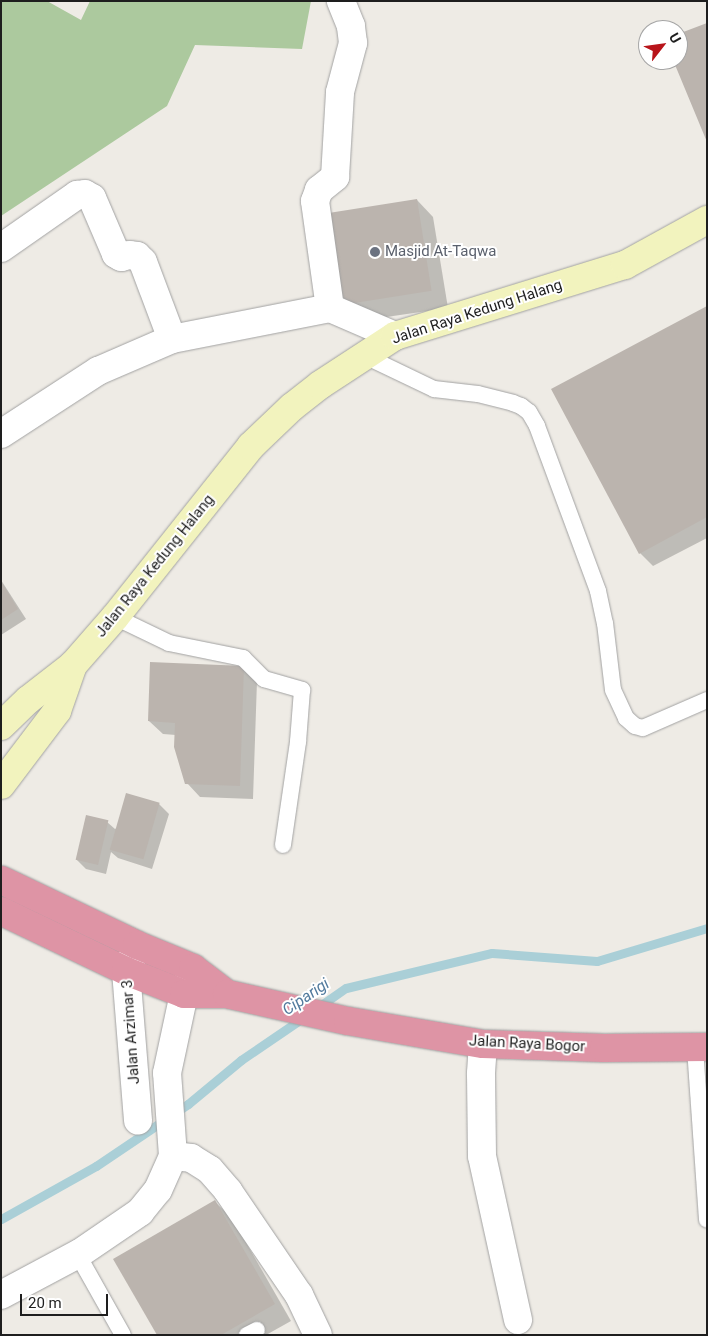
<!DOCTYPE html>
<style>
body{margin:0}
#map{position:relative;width:708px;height:1336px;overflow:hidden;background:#eeebe5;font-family:Roboto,sans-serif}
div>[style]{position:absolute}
.forest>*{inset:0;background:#acc99e}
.shadow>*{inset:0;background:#0003}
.stream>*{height:9px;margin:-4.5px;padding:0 4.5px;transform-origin:4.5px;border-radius:4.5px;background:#aacfd7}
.building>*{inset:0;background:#bbb4ae;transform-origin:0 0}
.roads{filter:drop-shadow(0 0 1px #a2a2a2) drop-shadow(0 0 1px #a2a2a2)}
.lane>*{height:16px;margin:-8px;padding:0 8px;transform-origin:8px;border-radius:8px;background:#fff}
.street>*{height:28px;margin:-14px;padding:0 14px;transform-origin:14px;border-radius:14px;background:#fff}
.secondary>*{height:28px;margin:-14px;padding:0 14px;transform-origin:14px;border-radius:14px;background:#f2f3be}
.highway>*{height:28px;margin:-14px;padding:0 14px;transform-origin:14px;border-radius:14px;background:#de94a5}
.dots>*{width:14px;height:14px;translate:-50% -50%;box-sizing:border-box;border:2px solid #fff;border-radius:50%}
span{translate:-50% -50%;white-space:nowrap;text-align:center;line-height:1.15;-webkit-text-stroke:4px #fff;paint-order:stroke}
.worship-label{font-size:15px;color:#5b616d}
.left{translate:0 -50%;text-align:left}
.street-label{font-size:15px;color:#1e1e1e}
.water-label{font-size:16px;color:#517a9d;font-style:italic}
.frame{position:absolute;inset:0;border:2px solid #1e1e1e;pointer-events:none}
.north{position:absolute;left:638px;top:20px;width:50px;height:50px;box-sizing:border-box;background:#fff;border:1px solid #a5a5a5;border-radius:50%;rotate:60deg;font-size:14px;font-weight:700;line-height:20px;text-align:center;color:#1e1e1e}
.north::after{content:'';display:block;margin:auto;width:18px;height:22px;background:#b8141a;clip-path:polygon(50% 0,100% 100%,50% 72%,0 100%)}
.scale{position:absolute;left:20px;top:1294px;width:88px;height:22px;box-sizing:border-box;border:2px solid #1e1e1e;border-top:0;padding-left:6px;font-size:15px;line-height:18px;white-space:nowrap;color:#1e1e1e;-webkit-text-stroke:4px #fff;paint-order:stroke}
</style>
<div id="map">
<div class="forest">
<i style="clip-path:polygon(1px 1px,47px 1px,81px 20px,90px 1px,311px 1px,302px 49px,195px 45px,167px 106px,1px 216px)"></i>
</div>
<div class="shadow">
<i style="clip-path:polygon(417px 200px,433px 217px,448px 308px,352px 322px,335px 306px)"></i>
<i style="clip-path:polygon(707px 308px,707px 538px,653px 566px,640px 553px)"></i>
<i style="clip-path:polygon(1px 580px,26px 619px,1px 635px)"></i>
<i style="clip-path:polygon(243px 667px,257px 681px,253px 799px,200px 797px,187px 783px,176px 735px,163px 734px,149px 721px)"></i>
<i style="clip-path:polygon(159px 804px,169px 814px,152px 869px,118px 858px,111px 852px,106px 874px,86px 869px,76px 859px,107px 822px,115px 829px)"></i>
<i style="clip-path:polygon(215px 1202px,232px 1218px,291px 1321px,266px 1335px,159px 1335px)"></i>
</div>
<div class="stream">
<i style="left:317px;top:1008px;width:35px;rotate:-35deg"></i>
<i style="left:346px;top:988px;width:150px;rotate:-13.5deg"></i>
<i style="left:492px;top:953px;width:105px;rotate:4.4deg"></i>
<i style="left:597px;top:961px;width:115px;rotate:-16.7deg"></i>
<i style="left:1px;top:1219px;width:109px;rotate:-29.2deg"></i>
<i style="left:96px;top:1166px;width:111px;rotate:-34deg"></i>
<i style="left:188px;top:1104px;width:69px;rotate:-39.7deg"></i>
<i style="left:241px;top:1060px;width:76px;rotate:-34.3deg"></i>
</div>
<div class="building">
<i style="clip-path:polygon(707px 23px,707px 142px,673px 60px,678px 60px,678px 34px)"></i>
<i style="left:417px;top:199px;width:93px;height:99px;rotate:81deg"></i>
<i style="clip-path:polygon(707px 306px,707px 517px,639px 554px,551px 389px)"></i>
<i style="clip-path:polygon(1px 581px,18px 609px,1px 620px)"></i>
<i style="clip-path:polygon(150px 662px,244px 666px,240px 786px,185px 784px,174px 747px,175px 723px,148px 721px)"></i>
<i style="left:126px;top:793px;width:35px;height:59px;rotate:16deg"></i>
<i style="left:86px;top:815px;width:23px;height:46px;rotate:13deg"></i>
<i style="clip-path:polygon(215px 1200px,275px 1304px,221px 1335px,157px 1335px,113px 1259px)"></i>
</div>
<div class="roads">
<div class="lane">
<i style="left:363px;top:355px;width:79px;rotate:25.6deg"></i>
<i style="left:434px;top:389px;width:44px;rotate:6.5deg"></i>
<i style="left:478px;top:394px;width:36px;rotate:14deg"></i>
<i style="left:513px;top:403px;width:9px;rotate:21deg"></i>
<i style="left:521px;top:406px;width:10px;rotate:37deg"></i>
<i style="left:529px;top:412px;width:16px;rotate:60deg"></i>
<i style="left:537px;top:426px;width:176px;rotate:69.7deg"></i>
<i style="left:598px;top:591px;width:33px;rotate:78deg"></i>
<i style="left:605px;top:623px;width:67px;rotate:83.2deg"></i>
<i style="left:613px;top:690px;width:31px;rotate:65deg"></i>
<i style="left:626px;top:718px;width:12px;rotate:42deg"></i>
<i style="left:635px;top:726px;width:8px;rotate:14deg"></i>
<i style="left:643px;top:728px;width:70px;rotate:-23.6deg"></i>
<i style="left:115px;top:617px;width:60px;rotate:25.7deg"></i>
<i style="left:169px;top:643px;width:76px;rotate:11.5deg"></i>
<i style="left:243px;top:658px;width:30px;rotate:45deg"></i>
<i style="left:264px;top:679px;width:40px;rotate:16deg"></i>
<i style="left:302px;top:690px;width:52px;rotate:94.4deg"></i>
<i style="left:298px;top:742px;width:104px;rotate:98.3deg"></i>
<i style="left:695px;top:1048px;width:172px;rotate:86deg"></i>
<i style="left:80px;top:1253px;width:11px;rotate:75deg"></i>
<i style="left:83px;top:1264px;width:81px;rotate:60.6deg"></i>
<i style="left:247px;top:1335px;width:11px;rotate:-27deg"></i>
</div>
<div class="street">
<i style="left:1px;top:248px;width:93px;rotate:-34.9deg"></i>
<i style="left:77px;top:195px;width:8px;rotate:-7deg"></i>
<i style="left:85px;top:194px;width:8px;rotate:30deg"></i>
<i style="left:92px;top:198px;width:61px;rotate:66.8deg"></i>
<i style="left:116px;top:254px;width:6px;rotate:31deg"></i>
<i style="left:121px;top:257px;width:9px;rotate:-13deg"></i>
<i style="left:130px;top:255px;width:7px;rotate:8deg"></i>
<i style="left:137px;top:256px;width:8px;rotate:45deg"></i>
<i style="left:143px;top:262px;width:82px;rotate:69.4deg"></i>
<i style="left:330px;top:308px;width:108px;rotate:-98deg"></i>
<i style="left:315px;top:201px;width:12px;rotate:-70deg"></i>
<i style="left:319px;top:190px;width:21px;rotate:-39deg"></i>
<i style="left:335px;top:177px;width:85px;rotate:-86.6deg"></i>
<i style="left:340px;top:92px;width:51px;rotate:-75.1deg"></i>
<i style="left:353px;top:43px;width:17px;rotate:-97deg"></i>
<i style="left:351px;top:26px;width:27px;rotate:-112deg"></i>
<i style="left:1px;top:434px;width:116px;rotate:-33deg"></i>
<i style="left:98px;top:371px;width:81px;rotate:-23.4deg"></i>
<i style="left:172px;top:339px;width:161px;rotate:-11.1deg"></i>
<i style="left:330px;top:308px;width:71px;rotate:23.3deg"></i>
<i style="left:135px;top:951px;width:22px;rotate:114deg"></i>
<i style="left:126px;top:971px;width:150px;rotate:85.4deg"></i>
<i style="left:483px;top:1044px;width:30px;rotate:94deg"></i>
<i style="left:481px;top:1074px;width:82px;rotate:89.3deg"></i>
<i style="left:482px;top:1156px;width:168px;rotate:77.6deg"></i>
<i style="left:173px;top:1156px;width:18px;rotate:6deg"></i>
<i style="left:191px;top:1158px;width:22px;rotate:32deg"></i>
<i style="left:210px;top:1170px;width:28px;rotate:49deg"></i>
<i style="left:228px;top:1191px;width:126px;rotate:55.7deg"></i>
<i style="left:299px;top:1295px;width:44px;rotate:64.6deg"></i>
<i style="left:1px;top:1295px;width:89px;rotate:-28deg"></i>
<i style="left:80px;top:1253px;width:73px;rotate:-34.3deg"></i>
<i style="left:140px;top:1212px;width:28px;rotate:-51deg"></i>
<i style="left:158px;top:1190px;width:37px;rotate:-66deg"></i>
<i style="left:173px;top:1156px;width:83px;rotate:-94.1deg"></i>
<i style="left:167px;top:1073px;width:81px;rotate:-77.9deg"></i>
<i style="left:184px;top:994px;width:24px;rotate:-71deg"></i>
</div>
<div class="secondary">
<i style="left:1px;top:726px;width:37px;rotate:-44deg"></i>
<i style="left:28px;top:700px;width:57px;rotate:-37.9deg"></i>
<i style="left:73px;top:665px;width:64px;rotate:-48.8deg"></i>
<i style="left:115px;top:617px;width:218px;rotate:-51.5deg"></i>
<i style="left:251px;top:446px;width:57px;rotate:-43.6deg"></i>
<i style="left:292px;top:407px;width:36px;rotate:-38deg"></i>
<i style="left:320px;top:385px;width:90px;rotate:-33.2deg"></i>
<i style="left:395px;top:336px;width:241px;rotate:-17.2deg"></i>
<i style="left:625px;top:265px;width:94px;rotate:-28.8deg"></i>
<i style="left:1px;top:785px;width:93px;rotate:-52.9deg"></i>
<i style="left:57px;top:711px;width:49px;rotate:-70.8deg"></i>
</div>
<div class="highway">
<i style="left:1px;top:880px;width:151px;rotate:25.5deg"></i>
<i style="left:137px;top:945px;width:61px;rotate:22.3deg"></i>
<i style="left:193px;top:968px;width:43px;rotate:37.4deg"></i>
<i style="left:1px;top:911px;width:139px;rotate:25.6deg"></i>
<i style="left:126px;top:971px;width:62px;rotate:21.6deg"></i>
<i style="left:184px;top:994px;width:43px"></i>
<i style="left:227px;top:994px;width:124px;rotate:12.6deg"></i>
<i style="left:348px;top:1021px;width:137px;rotate:9.7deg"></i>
<i style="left:483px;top:1044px;width:121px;rotate:1.9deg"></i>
<i style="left:604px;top:1048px;width:103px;rotate:-0.6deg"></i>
</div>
</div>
<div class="dots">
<i style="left:375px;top:252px;background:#6b7280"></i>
</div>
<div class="worship-label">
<span class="left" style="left:385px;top:252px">Masjid At-Taqwa</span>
</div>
<div class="street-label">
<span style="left:477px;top:312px;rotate:-18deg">Jalan Raya Kedung Halang</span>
<span style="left:155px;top:566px;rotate:-51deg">Jalan Raya Kedung Halang</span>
<span style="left:131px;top:1032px;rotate:-94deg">Jalan Arzimar 3</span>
<span style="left:527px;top:1044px;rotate:3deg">Jalan Raya Bogor</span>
</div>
<div class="water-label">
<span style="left:306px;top:997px;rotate:-34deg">Ciparigi</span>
</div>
<div class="frame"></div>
<div class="north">U</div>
<div class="scale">20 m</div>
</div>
